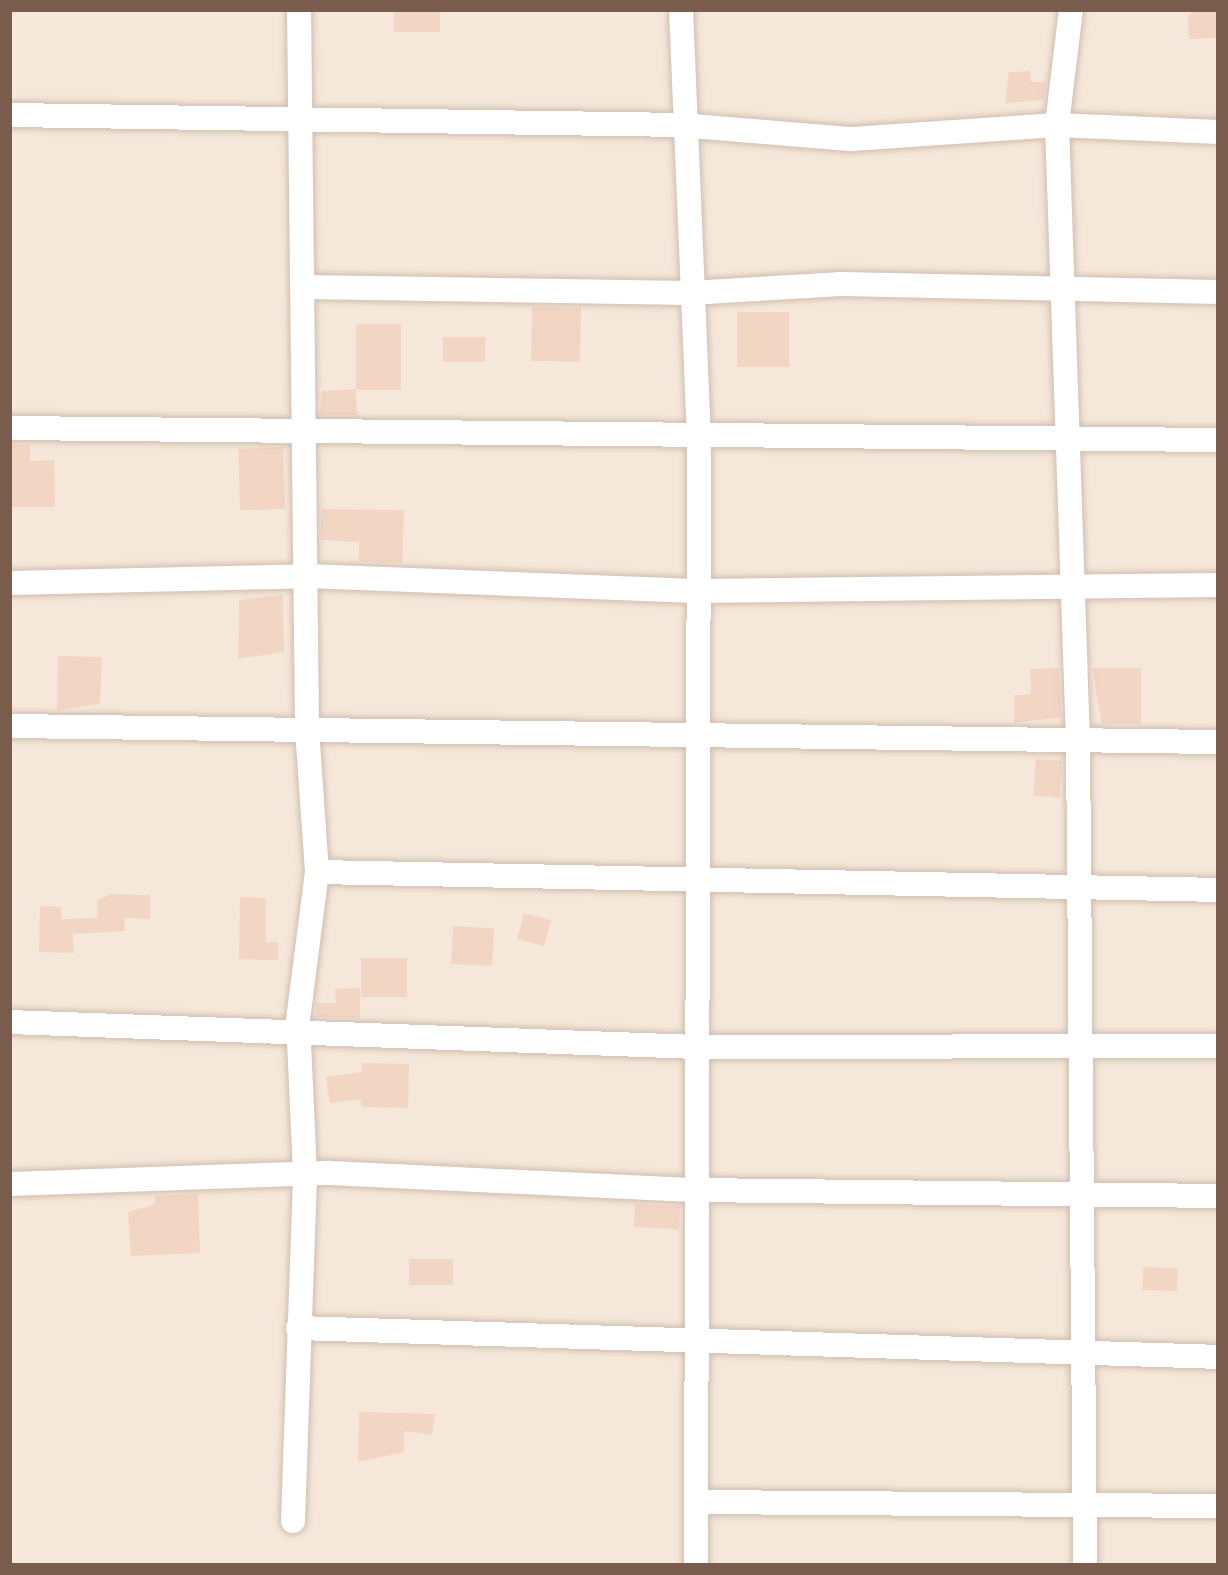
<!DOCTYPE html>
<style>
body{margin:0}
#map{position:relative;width:1228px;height:1575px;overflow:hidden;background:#fdf6ec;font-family:"Sofia Sans Condensed",sans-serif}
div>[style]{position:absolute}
.residential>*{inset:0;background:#f5e8da;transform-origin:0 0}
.building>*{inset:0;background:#f3d5c3;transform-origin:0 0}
.roads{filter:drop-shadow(0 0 3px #d1beb0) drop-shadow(0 0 3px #d1beb0)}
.minor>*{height:24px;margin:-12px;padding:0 12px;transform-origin:12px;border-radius:12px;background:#fff}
span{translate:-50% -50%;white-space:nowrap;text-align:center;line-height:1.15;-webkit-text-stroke:12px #fffaf3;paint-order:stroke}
.frame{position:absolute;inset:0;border:12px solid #7a5c4d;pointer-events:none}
</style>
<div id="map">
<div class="residential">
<i style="left:9px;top:9px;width:1210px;height:1557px"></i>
</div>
<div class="building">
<i style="left:394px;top:9px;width:46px;height:23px"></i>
<i style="clip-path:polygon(1197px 9px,1217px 9px,1217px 38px,1189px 39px,1188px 16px)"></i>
<i style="clip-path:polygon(1030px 71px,1031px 82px,1046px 82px,1043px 100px,1005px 103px,1009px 72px)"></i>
<i style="left:532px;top:307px;width:49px;height:54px;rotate:1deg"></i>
<i style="left:737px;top:312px;width:52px;height:55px"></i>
<i style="left:356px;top:324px;width:45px;height:66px"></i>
<i style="left:443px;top:337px;width:42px;height:25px"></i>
<i style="clip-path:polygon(356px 389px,357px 415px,320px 415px,322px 391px)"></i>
<i style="clip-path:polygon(12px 445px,30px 445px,30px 461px,54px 460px,55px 507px,12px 507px)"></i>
<i style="left:283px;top:447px;width:62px;height:45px;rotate:88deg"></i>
<i style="clip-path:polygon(321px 509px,404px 510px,402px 563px,359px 561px,359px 542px,321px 540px)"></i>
<i style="clip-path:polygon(283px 595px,284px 652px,238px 659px,239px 600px)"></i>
<i style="clip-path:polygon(58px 656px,102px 657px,100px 704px,57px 710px)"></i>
<i style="clip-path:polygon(1059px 668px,1061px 717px,1014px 723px,1014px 695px,1031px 694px,1030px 669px)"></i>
<i style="clip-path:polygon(1092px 668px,1141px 668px,1141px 724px,1102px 724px)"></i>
<i style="left:1036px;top:759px;width:26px;height:37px;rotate:4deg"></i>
<i style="clip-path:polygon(111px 894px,150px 895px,150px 919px,124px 918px,125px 931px,73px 934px,74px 953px,39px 952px,40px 906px,61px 907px,61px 919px,98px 918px,97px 900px)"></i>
<i style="clip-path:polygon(240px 897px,266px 898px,266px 942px,278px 942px,278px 960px,239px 959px)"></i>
<i style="left:524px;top:913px;width:28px;height:27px;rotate:15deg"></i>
<i style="left:453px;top:926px;width:41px;height:38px;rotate:3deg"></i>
<i style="left:361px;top:958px;width:46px;height:39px"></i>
<i style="clip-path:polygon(360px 988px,360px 1018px,316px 1017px,317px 1003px,336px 1003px,335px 989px)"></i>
<i style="clip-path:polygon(362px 1063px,409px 1064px,408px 1108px,361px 1107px,361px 1099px,330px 1103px,326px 1077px,362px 1072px)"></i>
<i style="clip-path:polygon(198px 1194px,200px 1253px,131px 1256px,128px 1212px,155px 1204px,155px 1196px)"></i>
<i style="left:635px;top:1204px;width:45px;height:23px;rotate:3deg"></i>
<i style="left:409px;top:1259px;width:44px;height:26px"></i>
<i style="left:1143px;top:1267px;width:35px;height:23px;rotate:2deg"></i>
<i style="clip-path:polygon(359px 1412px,435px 1414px,432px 1435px,404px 1431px,404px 1452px,358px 1462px)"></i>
</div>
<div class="roads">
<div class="minor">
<i style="left:299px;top:9px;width:720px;rotate:89.36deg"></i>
<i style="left:307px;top:729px;width:143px;rotate:86deg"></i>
<i style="left:317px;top:872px;width:902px;rotate:1.14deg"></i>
<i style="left:681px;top:9px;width:426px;rotate:87.6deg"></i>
<i style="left:699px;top:435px;width:1131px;rotate:90.15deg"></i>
<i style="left:1071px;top:9px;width:117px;rotate:96.9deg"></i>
<i style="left:1057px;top:125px;width:616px;rotate:88.05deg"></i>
<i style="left:1078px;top:741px;width:825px;rotate:89.51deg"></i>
<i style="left:9px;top:115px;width:671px;rotate:0.85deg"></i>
<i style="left:680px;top:125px;width:173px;rotate:4.7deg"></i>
<i style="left:852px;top:139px;width:205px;rotate:-3.9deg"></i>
<i style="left:1057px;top:125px;width:162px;rotate:2.5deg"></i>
<i style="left:304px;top:287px;width:386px;rotate:0.9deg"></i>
<i style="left:690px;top:293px;width:151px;rotate:-3.4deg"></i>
<i style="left:841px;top:284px;width:378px;rotate:1.2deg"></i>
<i style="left:9px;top:428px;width:1210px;rotate:0.57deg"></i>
<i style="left:9px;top:583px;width:298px;rotate:-1.3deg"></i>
<i style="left:307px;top:576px;width:389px;rotate:2.2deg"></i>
<i style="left:696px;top:591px;width:523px;rotate:-0.66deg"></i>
<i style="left:9px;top:726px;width:1210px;rotate:0.76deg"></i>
<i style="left:9px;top:1022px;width:687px;rotate:2.08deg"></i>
<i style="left:696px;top:1047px;width:523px;rotate:-0.11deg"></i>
<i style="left:9px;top:1184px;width:321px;rotate:-2deg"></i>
<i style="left:330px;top:1173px;width:362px;rotate:2.7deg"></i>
<i style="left:692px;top:1190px;width:527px;rotate:0.65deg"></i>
<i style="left:298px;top:1328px;width:921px;rotate:1.8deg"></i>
<i style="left:696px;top:1502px;width:523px;rotate:0.44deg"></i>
<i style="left:293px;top:1521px;width:347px;rotate:-88deg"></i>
<i style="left:305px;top:1174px;width:154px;rotate:-92.6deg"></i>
<i style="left:298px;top:1020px;width:149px;rotate:-82.7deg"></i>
</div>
</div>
<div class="frame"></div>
</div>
